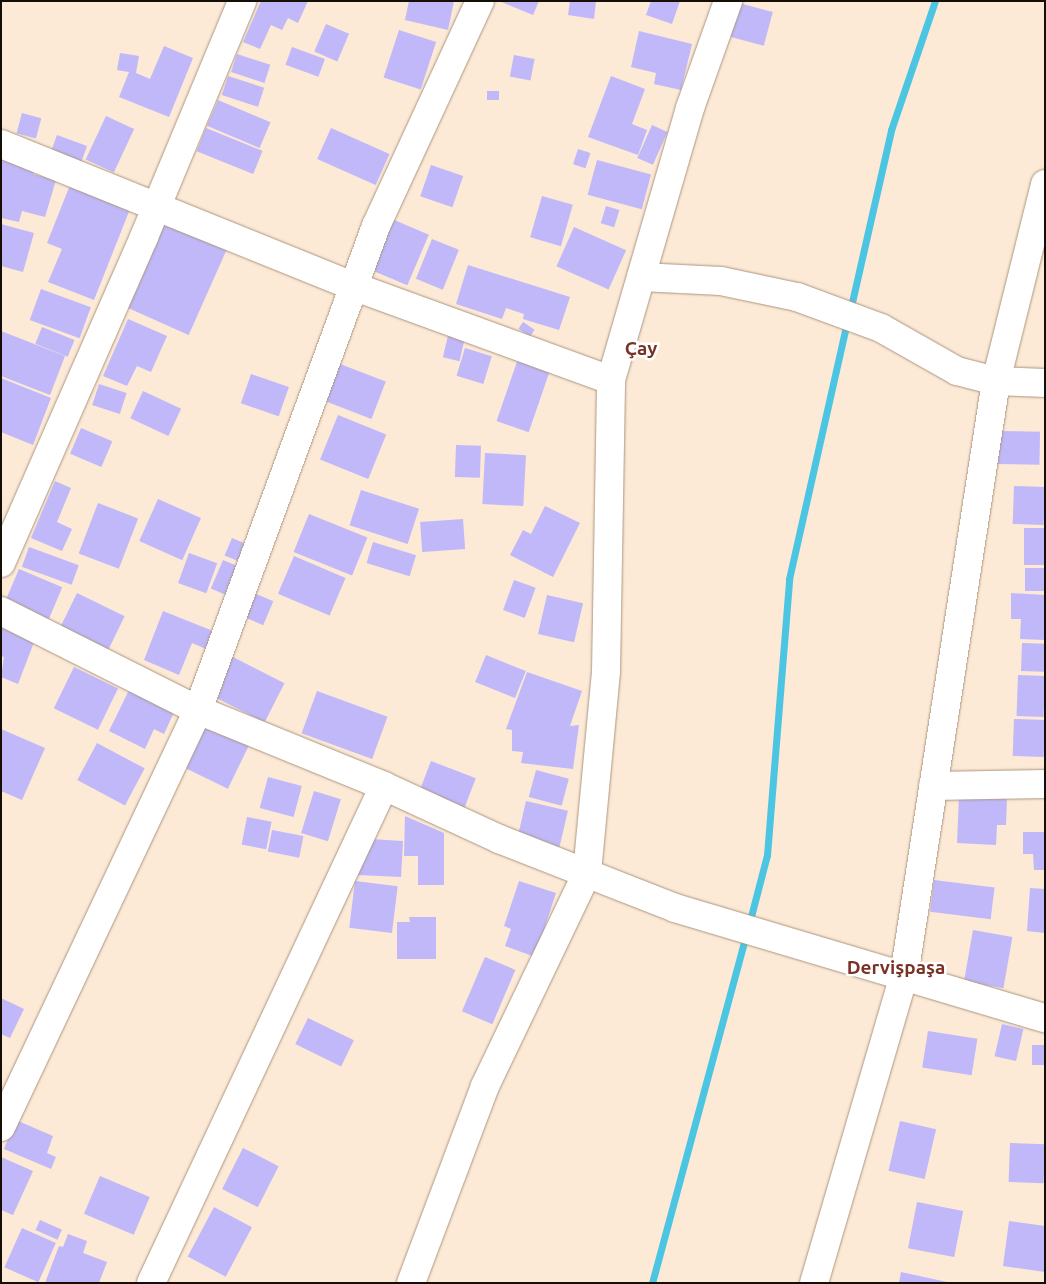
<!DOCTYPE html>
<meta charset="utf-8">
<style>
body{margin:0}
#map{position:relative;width:1046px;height:1284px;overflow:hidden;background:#fce9d6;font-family:Ubuntu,sans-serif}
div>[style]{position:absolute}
.stream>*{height:7px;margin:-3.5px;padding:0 3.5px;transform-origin:3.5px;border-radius:3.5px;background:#4cc5e2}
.building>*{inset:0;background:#c0b8f9;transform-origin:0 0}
.roads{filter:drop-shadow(0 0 1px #ab957f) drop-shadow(0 0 1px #ab957f)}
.minor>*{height:28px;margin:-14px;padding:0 14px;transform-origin:14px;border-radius:14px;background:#fff}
span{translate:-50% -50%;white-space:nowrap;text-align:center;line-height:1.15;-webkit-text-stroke:5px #fff;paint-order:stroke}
.district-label{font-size:19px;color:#783326;font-weight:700}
.frame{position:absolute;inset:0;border:2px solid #150e06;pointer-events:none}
</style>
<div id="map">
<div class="stream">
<i style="left:850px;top:311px;width:186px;rotate:-77.2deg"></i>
<i style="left:891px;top:130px;width:136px;rotate:-71.2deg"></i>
<i style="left:749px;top:924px;width:71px;rotate:-75.4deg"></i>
<i style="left:767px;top:855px;width:277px;rotate:-85.4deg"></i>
<i style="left:789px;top:579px;width:263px;rotate:-77.3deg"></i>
<i style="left:652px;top:1283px;width:361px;rotate:-74.9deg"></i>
</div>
<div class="building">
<i style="clip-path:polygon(261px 1px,308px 1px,298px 23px,288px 18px,282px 30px,271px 25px,260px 49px,243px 42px)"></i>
<i style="clip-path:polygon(409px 1px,454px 1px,448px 30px,405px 20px)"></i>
<i style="clip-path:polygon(499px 1px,539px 1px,533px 15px)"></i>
<i style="clip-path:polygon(570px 1px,596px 1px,594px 19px,568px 15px)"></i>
<i style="clip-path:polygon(651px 1px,680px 1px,672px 24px,646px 15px)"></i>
<i style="left:739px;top:3px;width:35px;height:35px;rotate:15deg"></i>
<i style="left:326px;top:24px;width:25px;height:30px;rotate:23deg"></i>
<i style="left:399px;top:30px;width:39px;height:50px;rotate:18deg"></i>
<i style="clip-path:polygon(639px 31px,692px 44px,681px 90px,654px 84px,656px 73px,631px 67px)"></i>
<i style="clip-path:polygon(164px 46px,193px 58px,169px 117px,119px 97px,129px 72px,117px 70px,120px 53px,139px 56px,136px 73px,150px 79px)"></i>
<i style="left:292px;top:47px;width:35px;height:19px;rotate:20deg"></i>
<i style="left:237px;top:54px;width:35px;height:19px;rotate:18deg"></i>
<i style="left:514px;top:55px;width:21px;height:22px;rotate:11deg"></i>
<i style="left:228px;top:76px;width:38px;height:20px;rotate:18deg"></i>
<i style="clip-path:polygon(611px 76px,645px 89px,632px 124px,647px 130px,638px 155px,588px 137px)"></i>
<i style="left:487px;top:91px;width:12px;height:9px"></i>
<i style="left:218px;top:100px;width:57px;height:28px;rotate:23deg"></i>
<i style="left:22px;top:113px;width:20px;height:21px;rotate:15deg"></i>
<i style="left:106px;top:116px;width:31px;height:48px;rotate:25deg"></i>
<i style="left:652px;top:125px;width:17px;height:36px;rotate:24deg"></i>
<i style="left:206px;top:128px;width:61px;height:25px;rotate:22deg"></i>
<i style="left:331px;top:128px;width:64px;height:34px;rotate:24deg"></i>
<i style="left:57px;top:135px;width:32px;height:18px;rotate:20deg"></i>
<i style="left:578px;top:149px;width:13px;height:16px;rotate:18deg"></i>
<i style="clip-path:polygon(1px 158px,35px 167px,33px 174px,56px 180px,45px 217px,22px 211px,19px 222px,1px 218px)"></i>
<i style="left:597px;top:160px;width:56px;height:36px;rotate:15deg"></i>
<i style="left:431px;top:165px;width:34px;height:33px;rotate:19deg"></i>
<i style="clip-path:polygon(72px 180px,132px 204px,94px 300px,48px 282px,62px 249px,47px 243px)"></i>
<i style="left:542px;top:196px;width:32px;height:43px;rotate:16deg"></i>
<i style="left:606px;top:206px;width:14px;height:18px;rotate:17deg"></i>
<i style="left:165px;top:216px;width:70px;height:99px;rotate:24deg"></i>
<i style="left:392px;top:219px;width:40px;height:55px;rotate:23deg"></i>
<i style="clip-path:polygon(1px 224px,34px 233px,23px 272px,1px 266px)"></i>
<i style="left:574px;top:227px;width:57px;height:43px;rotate:24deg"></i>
<i style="left:432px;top:239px;width:29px;height:43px;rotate:22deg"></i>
<i style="clip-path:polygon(468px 265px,570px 297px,559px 330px,523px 319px,524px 314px,506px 308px,502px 319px,456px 304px)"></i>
<i style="left:41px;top:289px;width:53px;height:33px;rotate:20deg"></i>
<i style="clip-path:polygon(128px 319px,167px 336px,151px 372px,137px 366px,127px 386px,103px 376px)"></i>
<i style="left:523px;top:322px;width:14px;height:8px;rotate:34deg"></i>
<i style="left:42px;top:327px;width:35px;height:18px;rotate:22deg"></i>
<i style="clip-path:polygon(1px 331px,65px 356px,50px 395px,1px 376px)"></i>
<i style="left:449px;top:331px;width:17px;height:27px;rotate:13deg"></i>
<i style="left:465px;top:348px;width:28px;height:29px;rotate:17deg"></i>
<i style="left:520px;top:353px;width:34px;height:72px;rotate:19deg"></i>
<i style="left:340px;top:364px;width:49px;height:40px;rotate:21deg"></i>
<i style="left:251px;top:374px;width:40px;height:31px;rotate:19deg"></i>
<i style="clip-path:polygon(1px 378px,51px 398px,33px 445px,1px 432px)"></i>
<i style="left:99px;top:384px;width:29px;height:22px;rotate:18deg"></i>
<i style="left:143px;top:391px;width:42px;height:30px;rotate:25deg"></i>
<i style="left:338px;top:415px;width:52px;height:48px;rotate:22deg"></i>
<i style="left:81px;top:428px;width:34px;height:28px;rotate:23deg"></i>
<i style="left:997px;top:431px;width:43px;height:33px;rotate:1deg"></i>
<i style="left:456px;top:445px;width:25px;height:32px;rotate:2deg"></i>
<i style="left:485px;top:453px;width:41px;height:51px;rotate:3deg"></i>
<i style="clip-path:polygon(55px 481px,71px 488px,57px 522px,72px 529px,62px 551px,31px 538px)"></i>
<i style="left:1014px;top:486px;width:31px;height:38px;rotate:2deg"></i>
<i style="left:361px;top:490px;width:61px;height:37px;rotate:18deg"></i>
<i style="left:158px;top:499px;width:47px;height:46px;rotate:24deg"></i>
<i style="left:98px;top:503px;width:43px;height:54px;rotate:21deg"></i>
<i style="clip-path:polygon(545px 506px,580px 523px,553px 577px,510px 555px,523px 530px,531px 534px)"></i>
<i style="left:309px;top:514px;width:63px;height:41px;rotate:22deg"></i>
<i style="left:463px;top:519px;width:30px;height:43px;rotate:86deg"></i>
<i style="left:1024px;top:528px;width:21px;height:37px"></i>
<i style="left:232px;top:538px;width:15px;height:19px;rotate:23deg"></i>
<i style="left:373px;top:542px;width:45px;height:22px;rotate:17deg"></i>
<i style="left:29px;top:547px;width:53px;height:21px;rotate:20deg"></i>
<i style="left:189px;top:553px;width:30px;height:32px;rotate:20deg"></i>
<i style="left:294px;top:556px;width:56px;height:41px;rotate:23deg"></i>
<i style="left:223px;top:560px;width:15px;height:31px;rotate:23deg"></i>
<i style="left:1025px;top:568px;width:20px;height:23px"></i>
<i style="left:19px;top:569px;width:47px;height:43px;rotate:23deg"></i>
<i style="left:514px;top:580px;width:23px;height:32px;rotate:20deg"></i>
<i style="left:77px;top:593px;width:53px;height:47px;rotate:26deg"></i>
<i style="left:254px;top:593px;width:21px;height:26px;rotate:23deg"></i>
<i style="clip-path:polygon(1011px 593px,1045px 595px,1045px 640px,1020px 639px,1021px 619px,1011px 619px)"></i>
<i style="left:547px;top:595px;width:37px;height:40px;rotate:13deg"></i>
<i style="clip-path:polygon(163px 611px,213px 631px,206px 649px,192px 643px,179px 675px,144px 660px)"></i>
<i style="clip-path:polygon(1px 624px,36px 637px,18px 684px,1px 677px,4px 657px,1px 656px)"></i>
<i style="left:1022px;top:643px;width:23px;height:28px;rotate:2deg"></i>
<i style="left:486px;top:655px;width:43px;height:29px;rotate:22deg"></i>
<i style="left:231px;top:656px;width:60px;height:44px;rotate:27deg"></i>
<i style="left:74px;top:667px;width:49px;height:46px;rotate:26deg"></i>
<i style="clip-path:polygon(527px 672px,582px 691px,570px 726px,579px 725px,573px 769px,521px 763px,523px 752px,512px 751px,512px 730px,506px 729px)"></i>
<i style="left:1018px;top:675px;width:27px;height:41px;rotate:2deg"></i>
<i style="clip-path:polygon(130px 688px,175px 710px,164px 734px,154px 729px,145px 749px,109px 731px)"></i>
<i style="left:317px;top:691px;width:75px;height:45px;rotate:20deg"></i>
<i style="left:1014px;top:719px;width:31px;height:37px;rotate:2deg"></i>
<i style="left:203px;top:721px;width:52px;height:50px;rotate:26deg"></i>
<i style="clip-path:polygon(1px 729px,45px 748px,22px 800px,1px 791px)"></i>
<i style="left:97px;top:743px;width:54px;height:42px;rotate:28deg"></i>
<i style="left:431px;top:761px;width:48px;height:34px;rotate:21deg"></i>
<i style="left:536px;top:770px;width:34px;height:28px;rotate:15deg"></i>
<i style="left:268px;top:777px;width:35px;height:32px;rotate:15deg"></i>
<i style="left:314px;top:791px;width:28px;height:44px;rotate:17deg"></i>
<i style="clip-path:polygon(959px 796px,1007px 798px,1006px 825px,997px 825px,996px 845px,957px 843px)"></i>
<i style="left:526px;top:801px;width:43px;height:41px;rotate:13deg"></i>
<i style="clip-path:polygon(405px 816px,444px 833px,444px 885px,418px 885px,418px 856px,404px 856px)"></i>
<i style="left:247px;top:817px;width:25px;height:28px;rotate:11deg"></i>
<i style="left:272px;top:830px;width:32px;height:22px;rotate:11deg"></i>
<i style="clip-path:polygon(1023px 832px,1045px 832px,1045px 870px,1034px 870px,1033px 854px,1023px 854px)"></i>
<i style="clip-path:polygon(370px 839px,403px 841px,401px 877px,357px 875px)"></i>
<i style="left:934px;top:880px;width:61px;height:32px;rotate:7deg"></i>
<i style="left:355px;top:881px;width:43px;height:47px;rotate:7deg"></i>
<i style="clip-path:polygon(519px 881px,556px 893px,535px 957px,505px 946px,511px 929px,504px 926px)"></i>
<i style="clip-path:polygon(1030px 888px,1045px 889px,1045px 933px,1027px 931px)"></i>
<i style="clip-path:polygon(409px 917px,436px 917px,436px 959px,397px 959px,397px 922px,410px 922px)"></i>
<i style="left:973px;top:930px;width:40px;height:52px;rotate:10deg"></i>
<i style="left:485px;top:957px;width:33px;height:59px;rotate:23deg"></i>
<i style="clip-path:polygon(1px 998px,24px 1009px,10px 1038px,1px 1034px)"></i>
<i style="left:308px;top:1018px;width:51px;height:29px;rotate:26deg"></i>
<i style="left:1002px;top:1024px;width:22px;height:33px;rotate:13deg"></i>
<i style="left:928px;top:1031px;width:50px;height:37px;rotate:9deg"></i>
<i style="left:1032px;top:1045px;width:13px;height:20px"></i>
<i style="clip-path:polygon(16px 1120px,53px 1136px,47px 1153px,56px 1157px,51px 1169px,4px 1149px)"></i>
<i style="left:900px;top:1121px;width:37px;height:51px;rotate:13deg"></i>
<i style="left:1010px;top:1143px;width:35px;height:39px;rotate:2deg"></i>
<i style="left:243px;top:1148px;width:40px;height:46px;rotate:27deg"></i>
<i style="clip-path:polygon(1px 1157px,33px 1171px,13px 1215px,1px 1210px)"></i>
<i style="left:100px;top:1176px;width:54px;height:41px;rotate:23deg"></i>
<i style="left:917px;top:1202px;width:47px;height:47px;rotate:11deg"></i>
<i style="left:214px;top:1207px;width:43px;height:56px;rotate:28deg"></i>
<i style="left:40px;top:1220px;width:24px;height:11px;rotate:24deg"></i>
<i style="clip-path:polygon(1009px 1221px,1045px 1226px,1045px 1272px,1003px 1266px)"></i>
<i style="left:22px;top:1228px;width:37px;height:43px;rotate:24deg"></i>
<i style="clip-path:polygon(68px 1234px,87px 1241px,83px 1253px,107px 1262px,99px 1283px,45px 1283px,59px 1246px,63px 1247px)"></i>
<i style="clip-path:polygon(901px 1272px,947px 1282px,947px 1283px,899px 1283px)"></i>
</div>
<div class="roads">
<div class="minor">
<i style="left:1px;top:144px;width:382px;rotate:22deg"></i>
<i style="left:355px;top:287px;width:272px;rotate:20deg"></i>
<i style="left:641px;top:277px;width:80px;rotate:2.9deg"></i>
<i style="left:721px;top:281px;width:78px;rotate:11.9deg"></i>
<i style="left:797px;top:297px;width:90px;rotate:20.3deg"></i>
<i style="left:881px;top:328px;width:87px;rotate:29.5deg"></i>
<i style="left:957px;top:371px;width:40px;rotate:14.4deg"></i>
<i style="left:996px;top:381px;width:49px;rotate:2.3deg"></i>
<i style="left:1px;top:563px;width:356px;rotate:-66.3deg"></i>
<i style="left:144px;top:237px;width:256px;rotate:-67.4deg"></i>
<i style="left:1px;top:611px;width:220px;rotate:26.7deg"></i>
<i style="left:198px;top:710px;width:201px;rotate:22.2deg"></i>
<i style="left:384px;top:786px;width:127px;rotate:24.7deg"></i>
<i style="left:499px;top:839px;width:189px;rotate:21.4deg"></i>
<i style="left:675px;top:908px;width:386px;rotate:16.6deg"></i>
<i style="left:933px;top:786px;width:112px;rotate:-1deg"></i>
<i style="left:1px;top:1127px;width:461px;rotate:-64.7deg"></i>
<i style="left:198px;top:710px;width:516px;rotate:-69.81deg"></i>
<i style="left:376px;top:226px;width:248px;rotate:-65.2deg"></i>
<i style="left:151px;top:1283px;width:549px;rotate:-64.88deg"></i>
<i style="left:411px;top:1283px;width:210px;rotate:-69.4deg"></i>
<i style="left:485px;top:1086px;width:236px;rotate:-64.4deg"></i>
<i style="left:587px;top:873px;width:202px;rotate:-84.6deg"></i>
<i style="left:606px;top:672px;width:292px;rotate:-89deg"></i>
<i style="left:611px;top:380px;width:283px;rotate:-73.8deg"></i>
<i style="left:690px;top:108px;width:114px;rotate:-70.4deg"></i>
<i style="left:814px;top:1283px;width:320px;rotate:-73.7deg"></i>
<i style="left:904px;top:976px;width:602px;rotate:-81.21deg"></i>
<i style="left:996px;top:381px;width:203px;rotate:-76deg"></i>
</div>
</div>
<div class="district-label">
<span style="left:641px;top:349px">Çay</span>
<span style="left:896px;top:968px">Dervişpaşa</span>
</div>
<div class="frame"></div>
</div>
